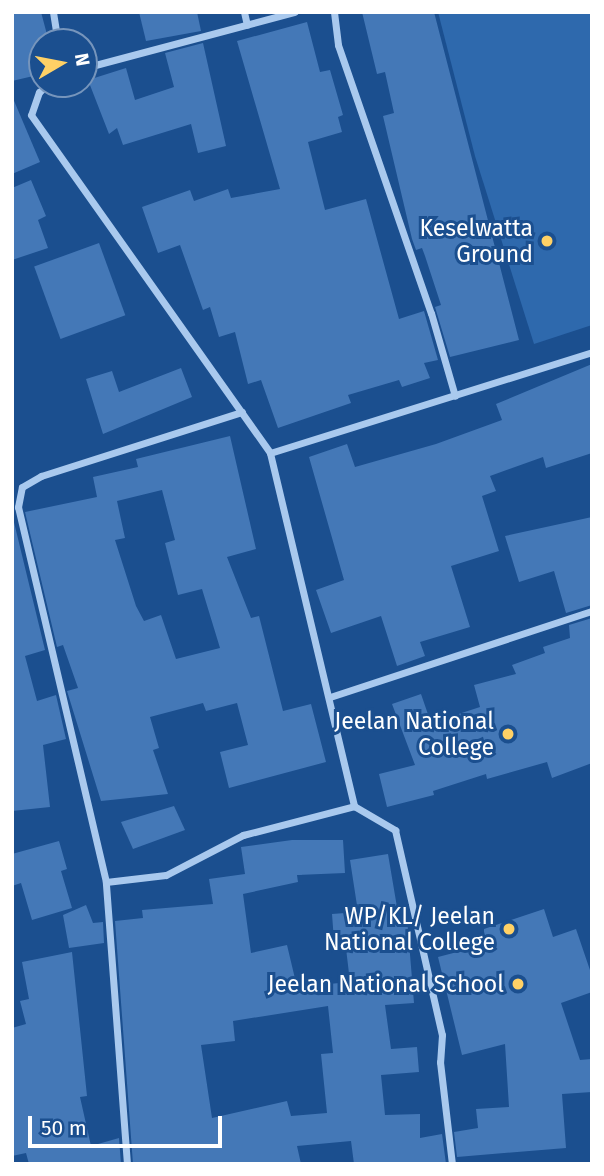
<!DOCTYPE html>
<style>
body{margin:0}
#map{position:relative;width:604px;height:1176px;overflow:hidden;background:#1b4f8f;font-family:"Fira Sans",sans-serif}
div>[style]{position:absolute}
.green>*{inset:0;background:#2e69ad}
.building>*{inset:0;background:#4478b7;transform-origin:0 0}
.minor>*{height:7px;margin:-3.5px;padding:0 3.5px;transform-origin:3.5px;border-radius:3.5px;background:#a9c9ee}
.dots>*{width:19px;height:19px;translate:-50% -50%;box-sizing:border-box;border:4px solid #1b4f8f;border-radius:50%}
span{translate:-50% -50%;white-space:nowrap;text-align:center;line-height:1.15;-webkit-text-stroke:6px #1b4f8f;paint-order:stroke}
.poi-label{font-size:23px;color:#fff}
.right{translate:-100% -50%;text-align:right}
.frame{position:absolute;inset:0;border:14px solid #fff;pointer-events:none}
.north{position:absolute;left:28px;top:28px;width:70px;height:70px;box-sizing:border-box;background:#1b4f8f;border:2px solid #7695bc;border-radius:50%;rotate:80deg;font-size:19px;font-weight:700;line-height:28px;text-align:center;color:#fff}
.north::after{content:'';display:block;margin:auto;width:24px;height:32px;background:#ffd166;clip-path:polygon(50% 0,100% 100%,50% 72%,0 100%)}
.scale{position:absolute;left:28px;top:1116px;width:194px;height:32px;box-sizing:border-box;border:4px solid #fff;border-top:0;padding-left:9px;font-size:21px;line-height:24px;white-space:nowrap;color:#fff;-webkit-text-stroke:5px #1b4f8f;paint-order:stroke}
</style>
<div id="map">
<div class="green">
<i style="clip-path:polygon(438px 12px,592px 12px,592px 325px,534px 344px,475px 156px)"></i>
</div>
<div class="building">
<i style="clip-path:polygon(12px 12px,41px 12px,49px 42px,42px 42px,42px 74px,12px 81px)"></i>
<i style="clip-path:polygon(139px 12px,197px 12px,201px 31px,146px 41px)"></i>
<i style="clip-path:polygon(362px 12px,434px 12px,519px 340px,450px 357px,435px 307px,441px 305px,425px 256px,422px 248px,416px 250px,412px 239px,383px 116px,394px 113px,385px 72px,377px 74px)"></i>
<i style="clip-path:polygon(307px 22px,320px 72px,330px 70px,343px 115px,338px 117px,342px 132px,308px 142px,325px 210px,366px 199px,399px 319px,424px 311px,438px 360px,424px 363px,430px 378px,402px 387px,399px 380px,348px 395px,351px 403px,278px 428px,261px 380px,248px 384px,235px 332px,219px 337px,210px 307px,203px 310px,180px 245px,158px 253px,142px 207px,190px 190px,194px 201px,228px 189px,231px 198px,280px 189px,237px 41px)"></i>
<i style="clip-path:polygon(203px 43px,226px 146px,198px 153px,191px 124px,123px 145px,117px 128px,109px 134px,88px 80px,126px 68px,135px 100px,174px 87px,165px 53px)"></i>
<i style="clip-path:polygon(12px 96px,40px 162px,12px 174px)"></i>
<i style="clip-path:polygon(31px 180px,46px 216px,38px 220px,48px 248px,12px 260px,12px 188px)"></i>
<i style="left:99px;top:243px;width:77px;height:69px;rotate:70deg"></i>
<i style="clip-path:polygon(592px 364px,592px 453px,546px 468px,543px 457px,490px 476px,496px 491px,482px 496px,499px 551px,451px 566px,470px 627px,420px 642px,425px 656px,397px 666px,381px 616px,331px 633px,316px 590px,344px 580px,309px 457px,347px 444px,355px 467px,436px 444px,502px 420px,496px 404px)"></i>
<i style="clip-path:polygon(181px 368px,192px 397px,103px 434px,86px 379px,112px 371px,119px 392px)"></i>
<i style="clip-path:polygon(evenodd,230px 436px,256px 549px,227px 557px,251px 618px,259px 616px,283px 711px,311px 704px,326px 762px,229px 788px,220px 752px,248px 745px,237px 703px,206px 711px,203px 703px,150px 717px,159px 748px,153px 750px,168px 794px,101px 801px,67px 691px,78px 688px,63px 645px,57px 647px,25px 512px,97px 497px,93px 477px,138px 467px,136px 459px,230px 436px,162px 490px,175px 540px,165px 543px,178px 595px,202px 589px,220px 648px,176px 659px,161px 615px,144px 621px,136px 606px,115px 540px,125px 538px,117px 501px,162px 490px)"></i>
<i style="clip-path:polygon(12px 514px,45px 650px,25px 656px,37px 701px,56px 695px,66px 739px,43px 745px,50px 807px,12px 811px)"></i>
<i style="clip-path:polygon(592px 517px,592px 605px,566px 613px,554px 571px,519px 582px,505px 536px)"></i>
<i style="clip-path:polygon(592px 618px,592px 763px,552px 778px,547px 762px,487px 779px,486px 774px,433px 791px,434px 795px,387px 807px,379px 774px,415px 765px,392px 704px,421px 694px,431px 723px,480px 707px,474px 685px,516px 674px,512px 665px,545px 653px,543px 647px,570px 638px,569px 625px)"></i>
<i style="clip-path:polygon(174px 806px,185px 830px,133px 849px,121px 822px)"></i>
<i style="clip-path:polygon(evenodd,292px 840px,343px 840px,345px 873px,297px 875px,298px 882px,243px 894px,251px 953px,287px 945px,297px 987px,350px 982px,345px 940px,334px 941px,332px 914px,358px 912px,350px 860px,388px 854px,399px 919px,407px 918px,414px 1003px,385px 1005px,391px 1049px,417px 1047px,419px 1072px,381px 1075px,385px 1115px,420px 1114px,420px 1138px,442px 1134px,446px 1164px,354px 1164px,351px 1141px,297px 1146px,301px 1164px,133px 1164px,115px 921px,143px 918px,142px 910px,213px 904px,209px 879px,245px 874px,241px 847px,292px 840px,328px 1006px,333px 1053px,321px 1054px,327px 1113px,291px 1116px,287px 1101px,212px 1118px,201px 1045px,235px 1041px,233px 1021px,328px 1006px)"></i>
<i style="clip-path:polygon(59px 841px,67px 869px,61px 871px,72px 908px,32px 920px,21px 883px,12px 886px,12px 854px)"></i>
<i style="clip-path:polygon(86px 905px,93px 923px,103px 922px,104px 943px,69px 948px,63px 915px)"></i>
<i style="clip-path:polygon(544px 909px,553px 937px,576px 929px,592px 976px,592px 992px,561px 1003px,580px 1060px,592px 1059px,592px 1092px,562px 1094px,566px 1148px,457px 1157px,454px 1132px,478px 1128px,476px 1109px,509px 1107px,505px 1044px,462px 1055px,438px 957px,484px 945px,484px 929px)"></i>
<i style="clip-path:polygon(72px 952px,87px 1096px,80px 1097px,91px 1146px,119px 1138px,121px 1164px,29px 1164px,26px 1153px,12px 1156px,12px 1028px,26px 1024px,20px 1001px,29px 999px,22px 962px)"></i>
</div>
<div class="minor">
<i style="left:53px;top:12px;width:30px;rotate:81deg"></i>
<i style="left:244px;top:12px;width:13px;rotate:77deg"></i>
<i style="left:334px;top:12px;width:33px;rotate:83deg"></i>
<i style="left:338px;top:45px;width:284px;rotate:70.9deg"></i>
<i style="left:431px;top:313px;width:86px;rotate:73.9deg"></i>
<i style="left:84px;top:68px;width:218px;rotate:-14.9deg"></i>
<i style="left:48px;top:84px;width:12px;rotate:138deg"></i>
<i style="left:39px;top:92px;width:24px;rotate:109deg"></i>
<i style="left:31px;top:115px;width:414px;rotate:54.7deg"></i>
<i style="left:270px;top:453px;width:363px;rotate:76.6deg"></i>
<i style="left:354px;top:806px;width:48px;rotate:30.3deg"></i>
<i style="left:395px;top:830px;width:210px;rotate:77.1deg"></i>
<i style="left:442px;top:1035px;width:27px;rotate:94deg"></i>
<i style="left:440px;top:1062px;width:103px;rotate:83.3deg"></i>
<i style="left:270px;top:453px;width:337px;rotate:-17.4deg"></i>
<i style="left:330px;top:697px;width:276px;rotate:-18.2deg"></i>
<i style="left:106px;top:882px;width:60px;rotate:-6.7deg"></i>
<i style="left:166px;top:875px;width:87px;rotate:-27.5deg"></i>
<i style="left:243px;top:835px;width:115px;rotate:-14.6deg"></i>
<i style="left:127px;top:1164px;width:283px;rotate:-94.3deg"></i>
<i style="left:106px;top:882px;width:385px;rotate:-103.2deg"></i>
<i style="left:18px;top:507px;width:20px;rotate:-79deg"></i>
<i style="left:22px;top:487px;width:22px;rotate:-30deg"></i>
<i style="left:41px;top:476px;width:211px;rotate:-17.7deg"></i>
</div>
<div class="dots">
<i style="left:547px;top:241px;background:#ffd166"></i>
<i style="left:508px;top:734px;background:#ffd166"></i>
<i style="left:509px;top:929px;background:#ffd166"></i>
<i style="left:518px;top:984px;background:#ffd166"></i>
</div>
<div class="poi-label">
<span class="right" style="left:533px;top:241px">Keselwatta<br>Ground</span>
<span class="right" style="left:494px;top:734px">Jeelan National<br>College</span>
<span class="right" style="left:495px;top:929px">WP/KL/ Jeelan<br>National College</span>
<span class="right" style="left:504px;top:984px">Jeelan National School</span>
</div>
<div class="frame"></div>
<div class="north">N</div>
<div class="scale">50 m</div>
</div>
